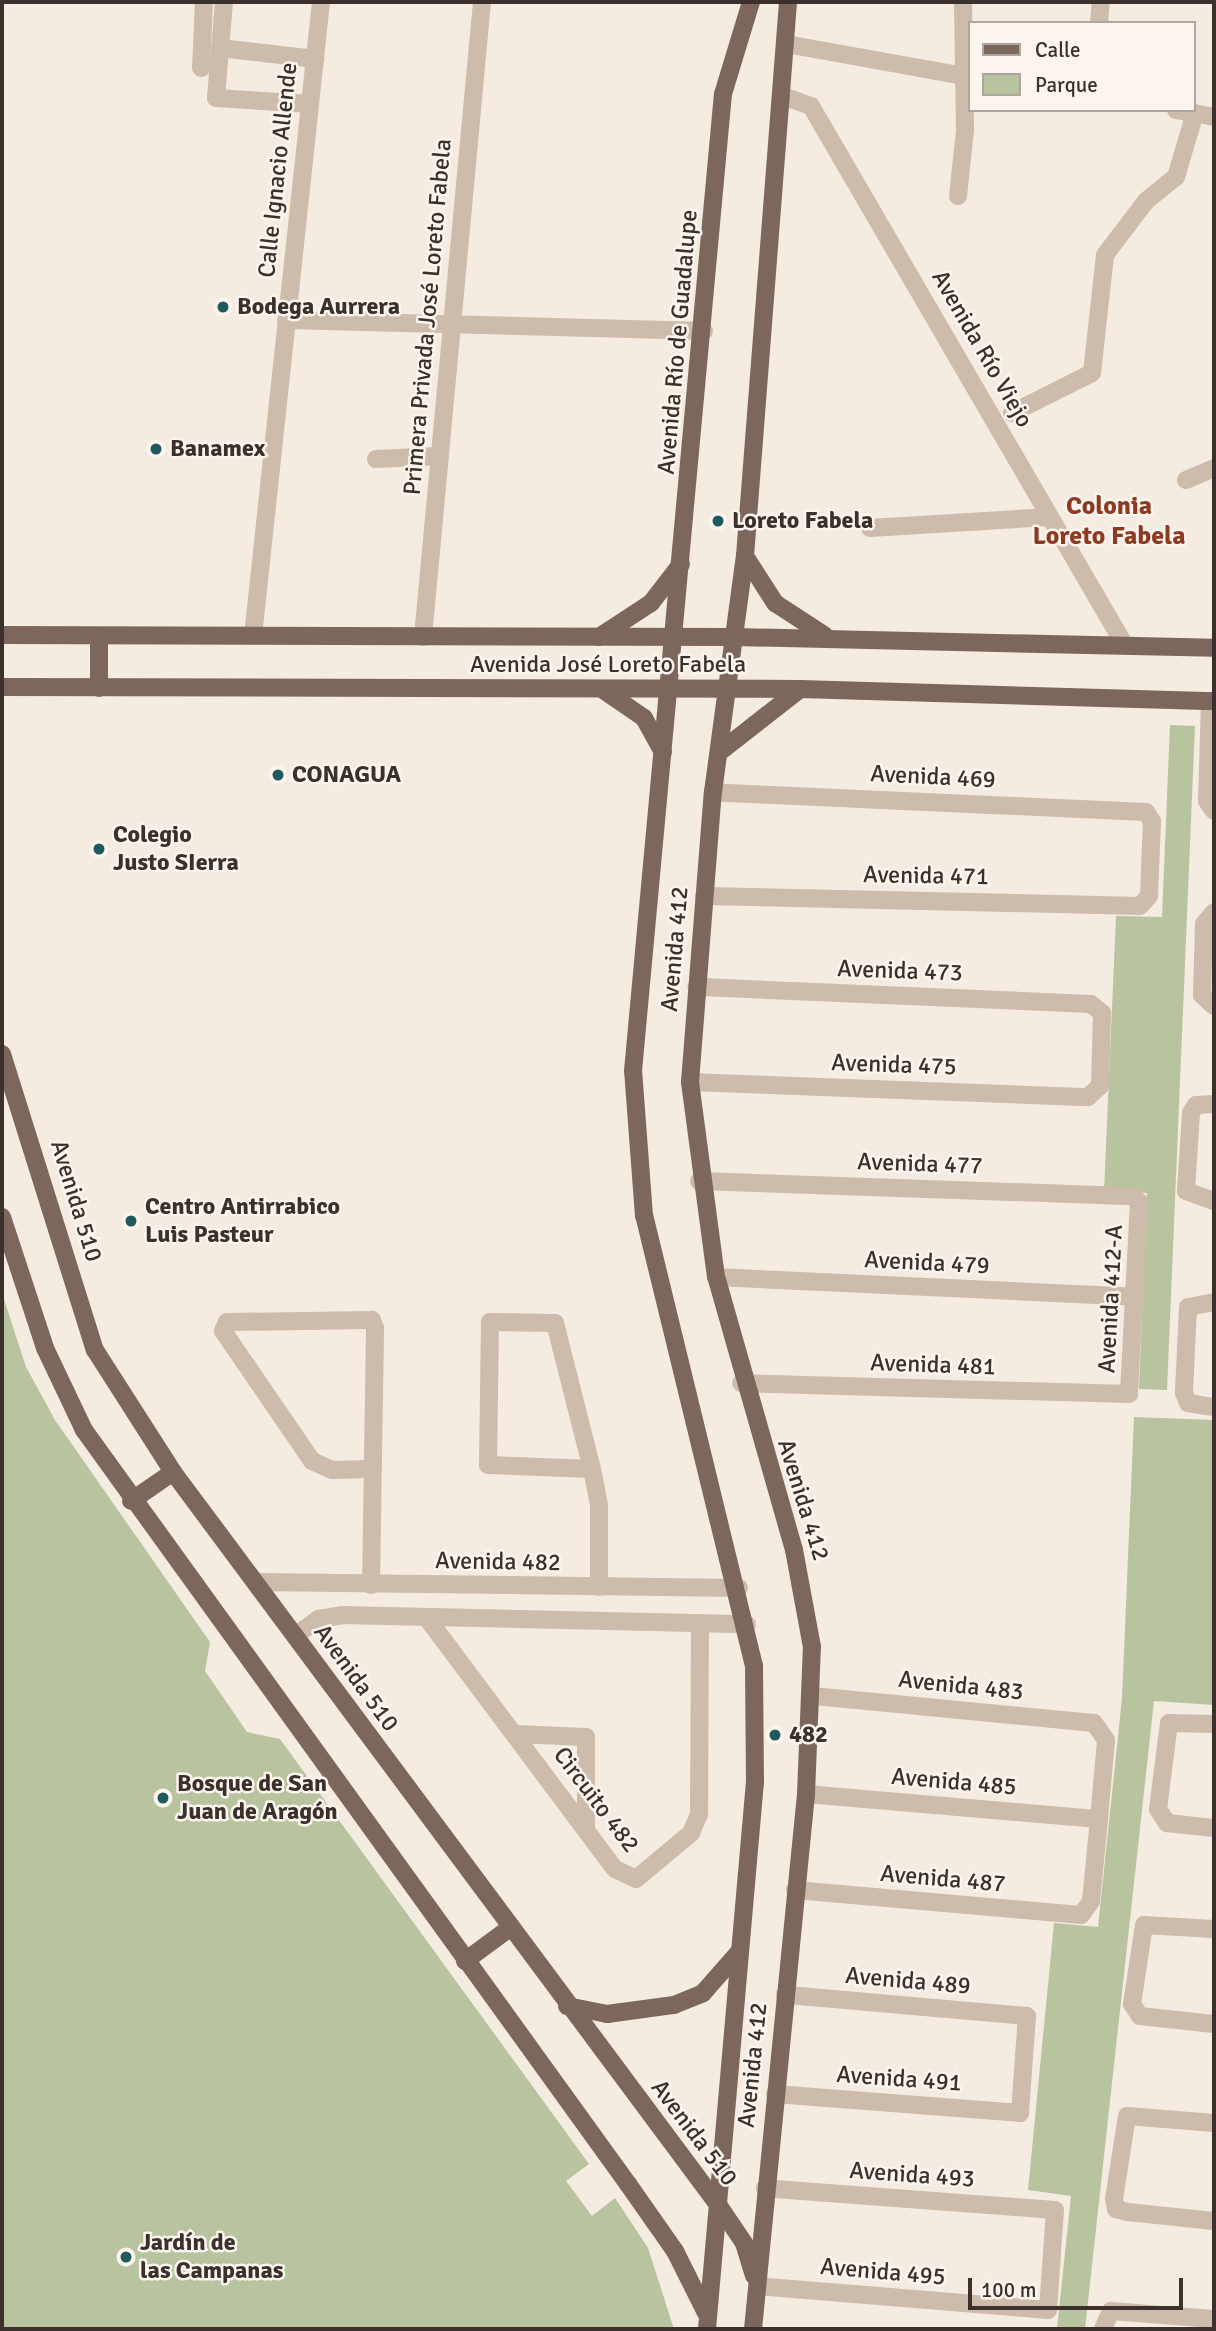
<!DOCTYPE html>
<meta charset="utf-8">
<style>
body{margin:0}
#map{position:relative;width:1216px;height:2331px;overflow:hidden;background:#f4ebe1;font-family:Signika,sans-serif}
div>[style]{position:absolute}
.green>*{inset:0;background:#b8c4a0}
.minor>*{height:18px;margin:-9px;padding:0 9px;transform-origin:9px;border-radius:9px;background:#cdbbac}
.major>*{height:18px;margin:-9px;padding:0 9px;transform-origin:9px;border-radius:9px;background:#7d675c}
.dots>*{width:19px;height:19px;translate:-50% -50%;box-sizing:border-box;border:4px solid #fbf5ee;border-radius:50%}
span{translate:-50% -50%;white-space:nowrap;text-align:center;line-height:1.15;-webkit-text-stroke:5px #fbf5ee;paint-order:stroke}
.street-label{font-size:24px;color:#3b302b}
.poi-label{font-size:24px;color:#3b302b;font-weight:700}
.left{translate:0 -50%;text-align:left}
.neighbourhood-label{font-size:26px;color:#8c3b22;font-weight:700}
.frame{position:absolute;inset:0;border:4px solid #3b302b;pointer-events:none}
.legend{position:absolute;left:968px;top:21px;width:228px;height:91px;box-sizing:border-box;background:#fbf5ee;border:2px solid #aea6a0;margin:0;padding:9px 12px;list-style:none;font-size:21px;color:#3b302b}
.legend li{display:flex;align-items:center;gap:14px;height:35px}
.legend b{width:35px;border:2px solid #aea6a0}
.scale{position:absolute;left:968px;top:2278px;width:215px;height:32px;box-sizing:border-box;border:4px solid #3b302b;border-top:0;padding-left:9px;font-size:21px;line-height:24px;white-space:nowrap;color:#3b302b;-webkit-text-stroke:5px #fbf5ee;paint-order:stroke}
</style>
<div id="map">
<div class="green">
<i style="clip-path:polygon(1170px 725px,1195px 726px,1167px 1390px,1139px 1389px,1147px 1193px,1104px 1191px,1116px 916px,1162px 917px)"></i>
<i style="clip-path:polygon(2px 1293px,26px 1367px,55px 1420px,210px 1642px,205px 1671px,247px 1732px,280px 1739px,589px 2164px,566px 2181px,592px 2216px,615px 2198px,648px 2248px,674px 2329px,2px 2329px)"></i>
<i style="clip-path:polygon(1134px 1417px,1214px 1420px,1214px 1705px,1154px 1701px,1085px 2329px,1057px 2329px,1071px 2196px,1028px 2190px,1054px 1923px,1098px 1927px,1122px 1698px)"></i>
</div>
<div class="minor">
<i style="left:224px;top:2px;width:96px;rotate:94.8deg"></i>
<i style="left:216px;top:98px;width:94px;rotate:3.7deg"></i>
<i style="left:1099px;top:23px;width:21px;rotate:-85deg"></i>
<i style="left:786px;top:44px;width:186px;rotate:10.2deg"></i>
<i style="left:220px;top:48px;width:96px;rotate:6.6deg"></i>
<i style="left:201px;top:68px;width:66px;rotate:-87.4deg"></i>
<i style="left:783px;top:96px;width:30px;rotate:20deg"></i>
<i style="left:811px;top:106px;width:622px;rotate:59.81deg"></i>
<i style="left:1176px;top:110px;width:39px;rotate:10deg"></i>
<i style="left:958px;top:196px;width:66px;rotate:-83.9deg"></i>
<i style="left:965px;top:130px;width:128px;rotate:-90.9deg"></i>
<i style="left:286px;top:320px;width:418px;rotate:1.5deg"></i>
<i style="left:1012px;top:413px;width:89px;rotate:-26.6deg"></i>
<i style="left:1092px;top:373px;width:119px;rotate:-83.7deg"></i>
<i style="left:1105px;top:255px;width:68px;rotate:-52.8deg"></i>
<i style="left:1146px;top:201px;width:38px;rotate:-39deg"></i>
<i style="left:1176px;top:177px;width:67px;rotate:-73.5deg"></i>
<i style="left:376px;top:459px;width:64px;rotate:-2.7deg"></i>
<i style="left:1186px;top:480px;width:30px;rotate:-23deg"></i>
<i style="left:870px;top:528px;width:180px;rotate:-3.5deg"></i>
<i style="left:253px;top:636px;width:638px;rotate:-83.88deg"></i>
<i style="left:423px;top:637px;width:638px;rotate:-84.69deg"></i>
<i style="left:1210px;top:701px;width:100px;rotate:91.7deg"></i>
<i style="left:1207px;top:801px;width:12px;rotate:55deg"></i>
<i style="left:704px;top:896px;width:436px;rotate:1.3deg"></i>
<i style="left:1140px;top:906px;width:13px;rotate:-48deg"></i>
<i style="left:1149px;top:896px;width:75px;rotate:-87.7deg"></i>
<i style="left:1152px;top:821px;width:11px;rotate:-124deg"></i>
<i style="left:1146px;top:812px;width:433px;rotate:-177.4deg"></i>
<i style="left:1214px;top:912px;width:16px;rotate:130deg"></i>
<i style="left:1204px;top:924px;width:71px;rotate:91.6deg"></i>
<i style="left:1202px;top:995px;width:16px;rotate:43deg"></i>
<i style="left:690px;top:1082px;width:398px;rotate:2.2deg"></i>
<i style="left:1088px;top:1097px;width:16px;rotate:-43deg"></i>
<i style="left:1100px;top:1086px;width:73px;rotate:-88.4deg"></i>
<i style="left:1102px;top:1013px;width:14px;rotate:-141deg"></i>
<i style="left:1091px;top:1004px;width:395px;rotate:-177.5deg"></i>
<i style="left:1214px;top:1104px;width:18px;rotate:177deg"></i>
<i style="left:1196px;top:1105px;width:9px;rotate:122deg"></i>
<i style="left:1191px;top:1113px;width:78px;rotate:93.7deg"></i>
<i style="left:1186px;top:1191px;width:30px;rotate:20deg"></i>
<i style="left:699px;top:1181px;width:434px;rotate:2deg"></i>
<i style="left:1133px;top:1196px;width:8px;rotate:45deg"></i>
<i style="left:1139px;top:1202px;width:192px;rotate:93deg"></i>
<i style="left:1129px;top:1394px;width:388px;rotate:-178.4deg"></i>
<i style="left:716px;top:1277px;width:419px;rotate:2.7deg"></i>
<i style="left:1214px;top:1302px;width:26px;rotate:169deg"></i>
<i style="left:1188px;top:1307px;width:86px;rotate:92.7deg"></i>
<i style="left:1184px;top:1393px;width:11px;rotate:68deg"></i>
<i style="left:1188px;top:1403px;width:26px;rotate:9deg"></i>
<i style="left:592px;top:1469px;width:104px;rotate:-177.8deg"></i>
<i style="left:488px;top:1465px;width:143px;rotate:-89.2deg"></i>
<i style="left:490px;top:1322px;width:65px;rotate:0.9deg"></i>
<i style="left:555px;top:1323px;width:151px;rotate:75.8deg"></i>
<i style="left:592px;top:1469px;width:37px;rotate:79deg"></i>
<i style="left:599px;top:1505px;width:82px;rotate:90deg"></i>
<i style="left:256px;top:1582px;width:483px;rotate:0.7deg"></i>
<i style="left:371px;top:1585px;width:257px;rotate:-89.1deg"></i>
<i style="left:375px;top:1328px;width:9px;rotate:-111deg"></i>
<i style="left:372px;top:1320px;width:145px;rotate:179.2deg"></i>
<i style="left:227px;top:1322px;width:10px;rotate:114deg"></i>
<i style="left:223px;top:1331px;width:158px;rotate:55.6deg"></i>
<i style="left:312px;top:1461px;width:22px;rotate:24deg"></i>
<i style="left:332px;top:1470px;width:40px;rotate:-1.4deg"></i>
<i style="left:427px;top:1618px;width:314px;rotate:53.2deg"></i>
<i style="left:615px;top:1869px;width:23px;rotate:25deg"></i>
<i style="left:636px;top:1879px;width:72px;rotate:-39.9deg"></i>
<i style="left:691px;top:1833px;width:21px;rotate:-67deg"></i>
<i style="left:699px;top:1814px;width:191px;rotate:-89.7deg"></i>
<i style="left:295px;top:1636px;width:29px;rotate:-36deg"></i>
<i style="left:318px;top:1619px;width:24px;rotate:-9deg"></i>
<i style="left:342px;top:1615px;width:405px;rotate:1.3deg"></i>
<i style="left:1214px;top:1724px;width:45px;rotate:-178.7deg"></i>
<i style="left:1169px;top:1723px;width:87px;rotate:97.3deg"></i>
<i style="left:1158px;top:1809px;width:17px;rotate:57deg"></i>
<i style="left:1167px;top:1823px;width:47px;rotate:6.1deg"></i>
<i style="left:516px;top:1734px;width:70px;rotate:2.5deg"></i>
<i style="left:586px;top:1737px;width:93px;rotate:90deg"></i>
<i style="left:806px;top:1794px;width:294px;rotate:4.9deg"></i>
<i style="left:795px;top:1890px;width:287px;rotate:5deg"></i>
<i style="left:1081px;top:1915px;width:17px;rotate:-54deg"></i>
<i style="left:1091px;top:1901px;width:82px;rotate:-84.4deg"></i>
<i style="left:1099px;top:1819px;width:79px;rotate:-84.9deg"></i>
<i style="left:1106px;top:1740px;width:21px;rotate:-125deg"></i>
<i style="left:1094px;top:1723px;width:283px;rotate:-174.5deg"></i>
<i style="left:1214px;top:1929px;width:70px;rotate:-176.7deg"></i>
<i style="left:1144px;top:1925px;width:80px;rotate:98.6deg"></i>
<i style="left:1132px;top:2004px;width:14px;rotate:56deg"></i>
<i style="left:1140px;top:2016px;width:74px;rotate:6.2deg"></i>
<i style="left:775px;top:2094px;width:246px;rotate:4.4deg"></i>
<i style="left:1020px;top:2113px;width:97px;rotate:-85.9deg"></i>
<i style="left:1027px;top:2016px;width:243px;rotate:-175deg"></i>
<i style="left:1214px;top:2123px;width:87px;rotate:-175.4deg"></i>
<i style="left:1127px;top:2116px;width:84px;rotate:98.9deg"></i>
<i style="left:1114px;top:2199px;width:10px;rotate:79deg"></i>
<i style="left:1116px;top:2209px;width:12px;rotate:14deg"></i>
<i style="left:1128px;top:2212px;width:86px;rotate:6deg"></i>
<i style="left:757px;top:2286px;width:292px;rotate:4.7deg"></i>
<i style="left:1048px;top:2310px;width:100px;rotate:-86deg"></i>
<i style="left:1055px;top:2210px;width:291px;rotate:-175.7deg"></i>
<i style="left:1103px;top:2329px;width:20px;rotate:-66deg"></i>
<i style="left:1111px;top:2311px;width:103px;rotate:4.4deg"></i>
</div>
<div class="major">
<i style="left:745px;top:556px;width:56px;rotate:57.4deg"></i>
<i style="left:775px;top:603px;width:59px;rotate:33.1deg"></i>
<i style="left:2px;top:635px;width:733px;rotate:0.16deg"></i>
<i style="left:735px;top:637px;width:479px;rotate:1.3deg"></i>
<i style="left:99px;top:637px;width:51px;rotate:90deg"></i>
<i style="left:599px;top:637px;width:62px;rotate:-33.2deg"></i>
<i style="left:651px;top:603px;width:49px;rotate:-52.4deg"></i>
<i style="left:2px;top:687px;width:798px;rotate:0.14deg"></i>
<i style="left:800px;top:689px;width:414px;rotate:1.7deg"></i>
<i style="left:602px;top:689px;width:51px;rotate:34.6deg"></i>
<i style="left:644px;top:718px;width:39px;rotate:61deg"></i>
<i style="left:721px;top:751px;width:100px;rotate:-38.1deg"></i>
<i style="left:2px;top:1054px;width:310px;rotate:72.6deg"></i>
<i style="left:95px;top:1350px;width:145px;rotate:57.4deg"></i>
<i style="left:173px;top:1472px;width:915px;rotate:53.36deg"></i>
<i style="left:719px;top:2206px;width:45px;rotate:56deg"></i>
<i style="left:744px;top:2243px;width:34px;rotate:73deg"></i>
<i style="left:2px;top:1217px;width:138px;rotate:71.8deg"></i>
<i style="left:45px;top:1348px;width:91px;rotate:64.6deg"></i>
<i style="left:84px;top:1430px;width:930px;rotate:54.19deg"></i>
<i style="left:628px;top:2184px;width:82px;rotate:55deg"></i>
<i style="left:675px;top:2251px;width:69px;rotate:63.4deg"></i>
<i style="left:131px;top:1501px;width:51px;rotate:-34.6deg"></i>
<i style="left:465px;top:1961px;width:56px;rotate:-36.3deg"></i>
<i style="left:567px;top:2006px;width:41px;rotate:11.3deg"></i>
<i style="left:607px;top:2014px;width:68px;rotate:-7.7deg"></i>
<i style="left:674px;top:2005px;width:31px;rotate:-22deg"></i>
<i style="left:703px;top:1993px;width:55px;rotate:-48.7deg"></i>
<i style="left:707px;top:2329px;width:549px;rotate:-84.99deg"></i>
<i style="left:755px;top:1782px;width:116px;rotate:-90.5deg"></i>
<i style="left:754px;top:1666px;width:463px;rotate:-103.7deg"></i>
<i style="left:644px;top:1216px;width:145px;rotate:-94.3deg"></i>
<i style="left:633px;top:1071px;width:981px;rotate:-84.74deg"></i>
<i style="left:723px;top:94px;width:96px;rotate:-73.1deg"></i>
<i style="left:753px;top:2329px;width:538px;rotate:-84.34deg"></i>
<i style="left:806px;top:1794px;width:147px;rotate:-87.7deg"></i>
<i style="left:812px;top:1647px;width:99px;rotate:-100.5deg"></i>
<i style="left:794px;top:1550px;width:284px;rotate:-105.9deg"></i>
<i style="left:716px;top:1277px;width:197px;rotate:-97.6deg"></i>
<i style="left:690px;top:1082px;width:291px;rotate:-85.5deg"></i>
<i style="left:713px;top:792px;width:238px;rotate:-82.3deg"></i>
<i style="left:745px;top:556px;width:556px;rotate:-85.56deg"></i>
</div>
<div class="dots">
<i style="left:223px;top:307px;background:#1f5a5e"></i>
<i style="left:156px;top:449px;background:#1f5a5e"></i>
<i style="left:718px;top:521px;background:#1f5a5e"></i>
<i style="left:278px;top:775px;background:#1f5a5e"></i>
<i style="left:99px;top:849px;background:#1f5a5e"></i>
<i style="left:131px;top:1221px;background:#1f5a5e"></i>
<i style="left:775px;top:1735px;background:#1f5a5e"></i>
<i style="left:163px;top:1798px;background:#1f5a5e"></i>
<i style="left:126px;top:2257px;background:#1f5a5e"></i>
</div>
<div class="street-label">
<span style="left:278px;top:170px;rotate:-84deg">Calle Ignacio Allende</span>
<span style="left:428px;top:317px;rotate:-85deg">Primera Privada José Loreto Fabela</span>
<span style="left:678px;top:342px;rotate:-85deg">Avenida Río de Guadalupe</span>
<span style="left:982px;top:349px;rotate:60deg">Avenida Río Viejo</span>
<span style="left:608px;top:665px">Avenida José Loreto Fabela</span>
<span style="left:933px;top:777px;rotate:3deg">Avenida 469</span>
<span style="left:926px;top:876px;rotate:1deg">Avenida 471</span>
<span style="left:675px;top:949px;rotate:-85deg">Avenida 412</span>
<span style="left:900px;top:971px;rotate:2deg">Avenida 473</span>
<span style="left:894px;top:1065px;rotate:2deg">Avenida 475</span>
<span style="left:920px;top:1164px;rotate:2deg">Avenida 477</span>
<span style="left:76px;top:1201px;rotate:73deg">Avenida 510</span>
<span style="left:927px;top:1263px;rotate:3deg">Avenida 479</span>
<span style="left:1111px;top:1299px;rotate:-87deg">Avenida 412-A</span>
<span style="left:933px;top:1365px;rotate:2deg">Avenida 481</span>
<span style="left:803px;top:1500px;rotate:73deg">Avenida 412</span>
<span style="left:498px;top:1562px;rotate:1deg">Avenida 482</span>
<span style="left:356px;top:1678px;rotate:54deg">Avenida 510</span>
<span style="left:961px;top:1686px;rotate:6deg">Avenida 483</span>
<span style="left:954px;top:1782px;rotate:5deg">Avenida 485</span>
<span style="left:596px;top:1800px;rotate:53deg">Circuito 482</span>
<span style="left:943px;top:1879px;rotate:5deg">Avenida 487</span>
<span style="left:908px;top:1981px;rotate:5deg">Avenida 489</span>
<span style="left:753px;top:2065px;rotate:-84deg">Avenida 412</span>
<span style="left:899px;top:2079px;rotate:4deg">Avenida 491</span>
<span style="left:694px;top:2133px;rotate:53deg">Avenida 510</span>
<span style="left:912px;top:2175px;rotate:4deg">Avenida 493</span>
<span style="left:883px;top:2272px;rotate:5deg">Avenida 495</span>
</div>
<div class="poi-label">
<span class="left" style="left:237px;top:307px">Bodega Aurrera</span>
<span class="left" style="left:170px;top:449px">Banamex</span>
<span class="left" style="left:732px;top:521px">Loreto Fabela</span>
<span class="left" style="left:292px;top:775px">CONAGUA</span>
<span class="left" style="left:113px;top:849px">Colegio<br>Justo SIerra</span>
<span class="left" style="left:145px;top:1221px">Centro Antirrabico<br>Luis Pasteur</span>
<span class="left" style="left:789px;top:1735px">482</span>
<span class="left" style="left:177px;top:1798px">Bosque de San<br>Juan de Aragón</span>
<span class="left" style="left:140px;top:2257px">Jardín de<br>las Campanas</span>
</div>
<div class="neighbourhood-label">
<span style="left:1109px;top:522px">Colonia<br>Loreto Fabela</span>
</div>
<div class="frame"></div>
<ul class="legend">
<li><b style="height:9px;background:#7d675c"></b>Calle</li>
<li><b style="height:19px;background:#b8c4a0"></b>Parque</li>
</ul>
<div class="scale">100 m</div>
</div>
